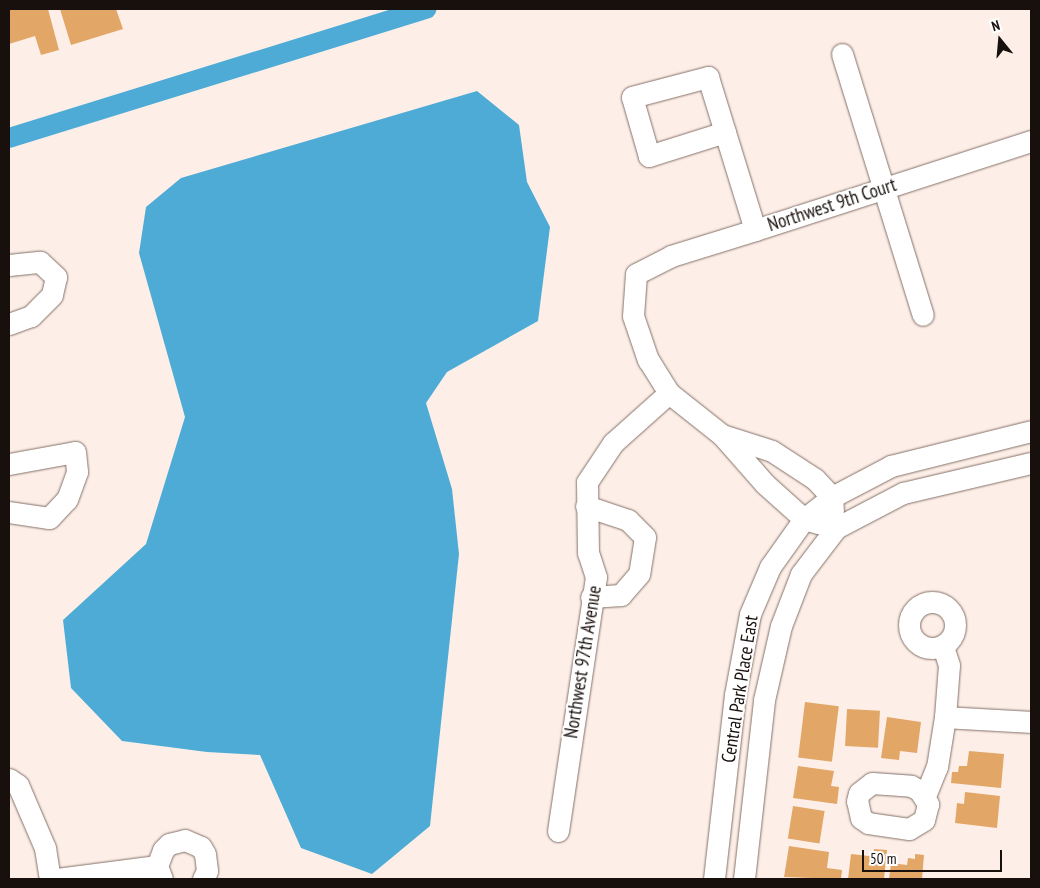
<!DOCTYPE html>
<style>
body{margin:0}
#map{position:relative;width:1040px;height:888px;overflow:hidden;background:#fdefe8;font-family:"PT Sans Narrow",sans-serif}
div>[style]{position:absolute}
.water>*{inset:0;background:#4eabd5}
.canal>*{height:20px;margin:-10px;padding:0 10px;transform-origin:10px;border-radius:10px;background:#4eabd5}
.building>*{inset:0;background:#e2a667;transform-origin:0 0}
.roads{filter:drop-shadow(0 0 1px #857168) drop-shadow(0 0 1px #857168)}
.minor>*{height:21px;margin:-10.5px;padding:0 10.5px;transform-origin:10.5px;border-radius:10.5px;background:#fff}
.minor>.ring{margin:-10.5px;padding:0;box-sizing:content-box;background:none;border:21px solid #fff;border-radius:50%}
span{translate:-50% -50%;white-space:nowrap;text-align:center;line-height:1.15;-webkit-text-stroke:4px #fff;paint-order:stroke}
.street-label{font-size:19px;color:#18100d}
.frame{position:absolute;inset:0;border:10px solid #18100d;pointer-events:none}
.north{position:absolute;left:975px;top:15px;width:50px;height:50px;-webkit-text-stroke:4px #fff;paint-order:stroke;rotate:343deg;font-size:14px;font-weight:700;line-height:20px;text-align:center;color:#18100d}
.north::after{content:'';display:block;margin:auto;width:18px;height:22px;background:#18100d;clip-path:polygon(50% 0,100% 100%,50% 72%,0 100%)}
.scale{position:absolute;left:862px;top:850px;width:140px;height:22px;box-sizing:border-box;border:2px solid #18100d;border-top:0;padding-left:6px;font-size:15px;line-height:18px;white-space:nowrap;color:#18100d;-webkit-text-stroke:4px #fff;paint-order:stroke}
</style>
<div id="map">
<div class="water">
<i style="clip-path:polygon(477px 91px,519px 125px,527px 182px,550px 227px,538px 321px,447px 372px,426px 403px,452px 489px,459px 554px,430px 826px,372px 874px,301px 848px,260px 755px,207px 752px,122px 741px,71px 688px,63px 620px,146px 544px,185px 417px,139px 253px,146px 207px,181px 178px)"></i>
</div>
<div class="canal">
<i style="left:9px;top:138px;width:437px;rotate:-17.2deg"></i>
</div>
<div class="building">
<i style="clip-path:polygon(9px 9px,48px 9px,59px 50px,41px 55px,35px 36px,9px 44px)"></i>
<i style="clip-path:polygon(60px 9px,116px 9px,123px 29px,71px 45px)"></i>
<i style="left:805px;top:702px;width:34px;height:56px;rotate:7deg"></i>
<i style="left:847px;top:709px;width:33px;height:37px;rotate:3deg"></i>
<i style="clip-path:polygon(887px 717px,921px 722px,917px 753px,900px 751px,899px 760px,881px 758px)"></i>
<i style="clip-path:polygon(969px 751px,1004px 754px,1001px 788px,951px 783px,952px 772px,958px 772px,959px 766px,967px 766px)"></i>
<i style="clip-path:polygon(798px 766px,834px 771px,831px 786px,839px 787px,837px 804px,793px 798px)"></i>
<i style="clip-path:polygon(965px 792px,1000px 796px,997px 828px,955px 823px,957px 803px,964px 804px)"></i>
<i style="left:793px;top:806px;width:32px;height:33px;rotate:9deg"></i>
<i style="clip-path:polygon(789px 846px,829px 852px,827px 868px,842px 870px,841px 879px,784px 877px)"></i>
<i style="clip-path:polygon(874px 849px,887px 850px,884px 879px,848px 879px,851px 854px,869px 856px,874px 854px)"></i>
<i style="clip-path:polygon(915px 854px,924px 855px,922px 879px,889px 879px,891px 863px,907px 865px,908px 858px,915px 859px)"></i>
</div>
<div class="roads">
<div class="minor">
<i style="left:842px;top:54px;width:273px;rotate:72.8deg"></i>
<i style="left:725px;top:132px;width:80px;rotate:162.5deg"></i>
<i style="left:649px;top:156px;width:61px;rotate:-106.1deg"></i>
<i style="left:632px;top:97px;width:79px;rotate:-14.7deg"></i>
<i style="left:708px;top:77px;width:160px;rotate:72.9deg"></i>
<i style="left:755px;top:230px;width:290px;rotate:-17.9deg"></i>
<i style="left:9px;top:265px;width:31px;rotate:-6deg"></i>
<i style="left:40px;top:262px;width:22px;rotate:43deg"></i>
<i style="left:56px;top:277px;width:18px;rotate:103deg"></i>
<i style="left:52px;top:295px;width:30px;rotate:135deg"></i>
<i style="left:31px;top:316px;width:23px;rotate:160deg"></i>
<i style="left:669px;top:393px;width:68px;rotate:38.4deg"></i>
<i style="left:722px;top:435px;width:65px;rotate:48.7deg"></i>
<i style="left:765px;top:484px;width:52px;rotate:41.9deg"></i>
<i style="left:804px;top:519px;width:15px;rotate:16deg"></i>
<i style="left:722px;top:435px;width:52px;rotate:17.7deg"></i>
<i style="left:772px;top:451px;width:51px;rotate:33.1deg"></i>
<i style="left:815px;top:479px;width:25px;rotate:47deg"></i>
<i style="left:832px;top:497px;width:14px;rotate:86deg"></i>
<i style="left:9px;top:464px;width:67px;rotate:-10.3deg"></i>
<i style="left:75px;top:452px;width:20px;rotate:84deg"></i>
<i style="left:77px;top:472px;width:29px;rotate:110deg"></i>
<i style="left:67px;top:499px;width:26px;rotate:133deg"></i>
<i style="left:49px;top:518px;width:40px;rotate:-171.5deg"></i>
<i style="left:586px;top:506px;width:44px;rotate:18.4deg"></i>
<i style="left:628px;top:520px;width:24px;rotate:45deg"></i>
<i style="left:645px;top:537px;width:37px;rotate:99deg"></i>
<i style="left:639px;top:574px;width:28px;rotate:131deg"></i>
<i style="left:621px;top:595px;width:30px;rotate:176deg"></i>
<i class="ring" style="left:909px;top:602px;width:25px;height:25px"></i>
<i style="left:945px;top:717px;width:86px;rotate:3.3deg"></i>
<i style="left:9px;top:779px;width:11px;rotate:34deg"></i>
<i style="left:18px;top:785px;width:69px;rotate:66.8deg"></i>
<i style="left:45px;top:848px;width:31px;rotate:81deg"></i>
<i style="left:872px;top:783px;width:39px;rotate:4deg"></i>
<i style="left:911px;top:786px;width:9px;rotate:27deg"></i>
<i style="left:919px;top:790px;width:17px;rotate:57deg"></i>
<i style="left:928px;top:804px;width:16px;rotate:104deg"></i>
<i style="left:924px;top:820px;width:17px;rotate:149deg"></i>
<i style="left:909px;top:829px;width:41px;rotate:-171.7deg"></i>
<i style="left:868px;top:823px;width:9px;rotate:-144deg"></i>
<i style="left:861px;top:818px;width:17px;rotate:-103deg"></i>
<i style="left:857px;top:801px;width:8px;rotate:-76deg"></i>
<i style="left:859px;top:793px;width:16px;rotate:-38deg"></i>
<i style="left:925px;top:796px;width:31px;rotate:-68deg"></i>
<i style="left:937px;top:767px;width:51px;rotate:-80.9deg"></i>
<i style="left:945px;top:717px;width:52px;rotate:-85.6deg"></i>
<i style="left:949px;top:665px;width:20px;rotate:-108deg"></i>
<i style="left:558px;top:831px;width:257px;rotate:-81.5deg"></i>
<i style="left:596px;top:577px;width:25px;rotate:-108deg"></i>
<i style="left:588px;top:553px;width:71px;rotate:-90.8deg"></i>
<i style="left:587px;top:482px;width:47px;rotate:-56.3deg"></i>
<i style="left:613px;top:443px;width:75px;rotate:-41.8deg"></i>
<i style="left:669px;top:393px;width:39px;rotate:-122deg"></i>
<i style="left:648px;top:360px;width:46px;rotate:-108.8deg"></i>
<i style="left:633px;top:316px;width:42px;rotate:-85.9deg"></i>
<i style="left:636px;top:274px;width:39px;rotate:-27deg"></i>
<i style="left:671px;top:256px;width:88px;rotate:-17.2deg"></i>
<i style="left:57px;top:879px;width:101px;rotate:-7.4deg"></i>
<i style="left:162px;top:879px;width:14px;rotate:-111deg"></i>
<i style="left:157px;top:866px;width:17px;rotate:-69deg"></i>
<i style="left:163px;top:850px;width:8px;rotate:-45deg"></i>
<i style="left:169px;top:844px;width:16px;rotate:-14deg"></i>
<i style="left:185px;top:840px;width:17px;rotate:24deg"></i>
<i style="left:201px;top:847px;width:8px;rotate:60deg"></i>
<i style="left:205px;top:854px;width:17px;rotate:83deg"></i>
<i style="left:207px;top:871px;width:9px;rotate:117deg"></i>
<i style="left:714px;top:879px;width:185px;rotate:-83.5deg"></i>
<i style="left:735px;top:695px;width:82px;rotate:-79.5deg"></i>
<i style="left:750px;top:614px;width:51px;rotate:-66.9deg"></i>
<i style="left:770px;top:567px;width:59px;rotate:-54.7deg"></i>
<i style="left:804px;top:519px;width:36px;rotate:-38deg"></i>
<i style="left:832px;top:497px;width:67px;rotate:-27.7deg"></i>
<i style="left:891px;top:466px;width:144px;rotate:-14deg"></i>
<i style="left:744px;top:879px;width:180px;rotate:-83.6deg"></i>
<i style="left:764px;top:700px;width:76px;rotate:-77.1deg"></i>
<i style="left:781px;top:626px;width:56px;rotate:-69deg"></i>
<i style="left:801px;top:574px;width:58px;rotate:-52.7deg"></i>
<i style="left:836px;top:528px;width:76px;rotate:-27.6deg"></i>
<i style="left:903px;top:493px;width:131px;rotate:-13.2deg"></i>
</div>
</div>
<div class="street-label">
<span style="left:832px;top:205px;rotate:-18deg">Northwest 9th Court</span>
<span style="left:583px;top:662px;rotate:-81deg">Northwest 97th Avenue</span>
<span style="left:740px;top:689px;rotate:-81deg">Central Park Place East</span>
</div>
<div class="frame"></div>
<div class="north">N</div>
<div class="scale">50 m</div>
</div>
